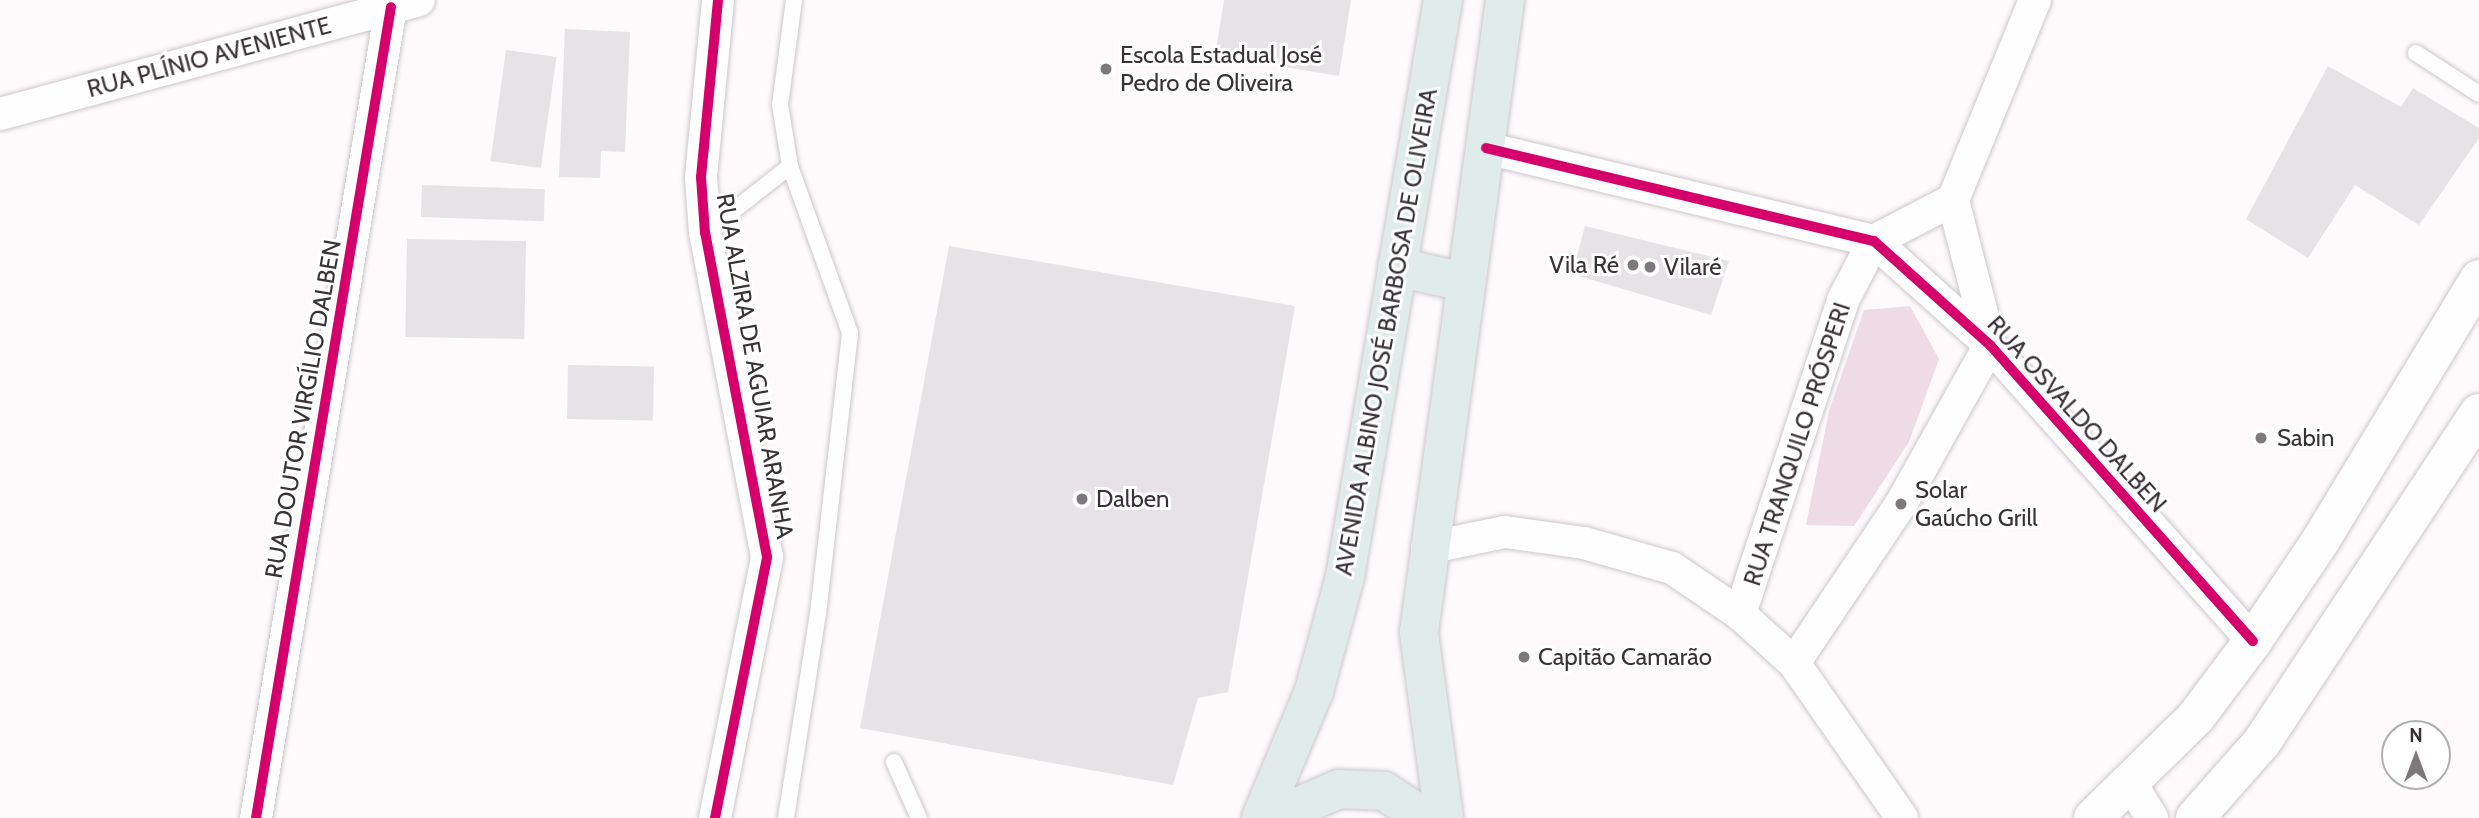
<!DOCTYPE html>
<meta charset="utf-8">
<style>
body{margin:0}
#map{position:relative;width:2479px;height:818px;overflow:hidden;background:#fefafc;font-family:Cabin,sans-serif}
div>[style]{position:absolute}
.green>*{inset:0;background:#eedbe6}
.building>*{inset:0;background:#e7e2e5;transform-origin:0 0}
.roads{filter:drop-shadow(0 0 2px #cbc7ca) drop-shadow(0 0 2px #cbc7ca)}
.service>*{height:16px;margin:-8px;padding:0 8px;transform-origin:8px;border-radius:8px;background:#fffeff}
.minor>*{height:32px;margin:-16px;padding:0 16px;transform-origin:16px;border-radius:16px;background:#fffeff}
.secondary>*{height:38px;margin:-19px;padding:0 19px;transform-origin:19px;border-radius:19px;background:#fffeff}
.primary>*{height:38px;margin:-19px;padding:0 19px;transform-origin:19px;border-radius:19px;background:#e0ecea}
.cycleway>*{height:10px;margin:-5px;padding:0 5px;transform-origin:5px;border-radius:5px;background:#d6006c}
.dots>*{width:19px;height:19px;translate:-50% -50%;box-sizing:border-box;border:4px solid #fff;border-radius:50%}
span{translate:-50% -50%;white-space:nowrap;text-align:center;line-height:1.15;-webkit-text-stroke:6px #fff;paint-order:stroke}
.poi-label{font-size:24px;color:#383236}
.left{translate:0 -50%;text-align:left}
.right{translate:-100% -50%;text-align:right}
.street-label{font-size:24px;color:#383236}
.north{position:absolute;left:2381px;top:720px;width:70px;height:70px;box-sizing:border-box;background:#fff;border:2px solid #afadaf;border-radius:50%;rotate:0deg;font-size:19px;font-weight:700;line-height:28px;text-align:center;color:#383236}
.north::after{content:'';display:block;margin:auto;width:24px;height:32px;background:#7d787b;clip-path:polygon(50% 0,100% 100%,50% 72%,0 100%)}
</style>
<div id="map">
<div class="green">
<i style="clip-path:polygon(1910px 306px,1939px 359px,1909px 442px,1854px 526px,1806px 525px,1829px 411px,1864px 310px)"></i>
</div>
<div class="building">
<i style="clip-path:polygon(1224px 0,1351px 0,1339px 76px,1215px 56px)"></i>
<i style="clip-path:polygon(565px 29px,630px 32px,625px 152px,601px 151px,600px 178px,559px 177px)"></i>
<i style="left:506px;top:50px;width:51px;height:112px;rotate:8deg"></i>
<i style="clip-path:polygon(2328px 66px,2401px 107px,2413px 88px,2479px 128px,2479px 138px,2419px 225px,2355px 185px,2308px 258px,2246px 219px)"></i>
<i style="left:422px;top:185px;width:123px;height:32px;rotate:2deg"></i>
<i style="clip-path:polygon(1585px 226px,1729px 261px,1711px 315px,1572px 274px)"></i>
<i style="left:407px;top:239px;width:119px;height:98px;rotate:1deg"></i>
<i style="clip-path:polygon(949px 246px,1295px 306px,1228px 692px,1198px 698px,1173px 785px,860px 728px)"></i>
<i style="left:568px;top:365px;width:86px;height:54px;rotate:1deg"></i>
</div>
<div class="roads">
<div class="service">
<i style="left:2416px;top:53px;width:75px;rotate:33.1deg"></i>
<i style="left:705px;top:233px;width:108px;rotate:-38.2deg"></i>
<i style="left:894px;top:762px;width:61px;rotate:65.9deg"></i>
<i style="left:786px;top:818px;width:206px;rotate:-81.1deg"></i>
<i style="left:818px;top:614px;width:283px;rotate:-83.5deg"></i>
<i style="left:850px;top:333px;width:177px;rotate:-109.8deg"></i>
<i style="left:790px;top:166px;width:62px;rotate:-99.3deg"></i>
<i style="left:780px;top:105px;width:106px;rotate:-82.4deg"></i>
</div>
<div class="minor">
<i style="left:0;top:114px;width:434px;rotate:-15.2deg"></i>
<i style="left:1486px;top:148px;width:399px;rotate:13.5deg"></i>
<i style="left:1874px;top:241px;width:156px;rotate:41.9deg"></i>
<i style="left:1990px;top:345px;width:396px;rotate:48.4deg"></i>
<i style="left:1427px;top:548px;width:80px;rotate:-11.6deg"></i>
<i style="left:1505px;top:532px;width:80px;rotate:7.9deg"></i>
<i style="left:1584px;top:543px;width:91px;rotate:15.9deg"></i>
<i style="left:1672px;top:568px;width:82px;rotate:34.1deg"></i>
<i style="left:1740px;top:614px;width:73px;rotate:42.2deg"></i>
<i style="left:1794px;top:663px;width:189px;rotate:55.1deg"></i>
<i style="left:1740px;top:614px;width:330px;rotate:-71.8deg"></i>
<i style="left:1843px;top:300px;width:67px;rotate:-62.3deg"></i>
<i style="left:1874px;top:241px;width:89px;rotate:-27.4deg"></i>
<i style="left:1794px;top:663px;width:192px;rotate:-56.1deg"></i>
<i style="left:1901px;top:504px;width:182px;rotate:-60.8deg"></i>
<i style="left:1990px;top:345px;width:150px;rotate:-104.3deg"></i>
<i style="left:1953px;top:200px;width:216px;rotate:-67.7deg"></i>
<i style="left:2131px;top:784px;width:40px;rotate:58deg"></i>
<i style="left:256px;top:818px;width:822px;rotate:-80.55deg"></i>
<i style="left:715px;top:818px;width:266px;rotate:-78.7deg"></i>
<i style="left:767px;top:557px;width:330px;rotate:-100.8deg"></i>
<i style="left:705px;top:233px;width:56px;rotate:-94.1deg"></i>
<i style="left:701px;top:177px;width:178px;rotate:-84.5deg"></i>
</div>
<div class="secondary">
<i style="left:2093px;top:818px;width:144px;rotate:-44.4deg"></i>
<i style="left:2196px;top:717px;width:95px;rotate:-53.1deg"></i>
<i style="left:2253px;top:641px;width:122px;rotate:-56deg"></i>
<i style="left:2321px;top:540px;width:305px;rotate:-58.8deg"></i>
<i style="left:2195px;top:818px;width:101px;rotate:-48.6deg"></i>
<i style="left:2262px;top:742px;width:394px;rotate:-56.6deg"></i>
</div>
<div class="primary">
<i style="left:1397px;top:267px;width:69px;rotate:12.6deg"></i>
<i style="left:1261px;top:818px;width:138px;rotate:-67.3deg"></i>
<i style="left:1314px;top:691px;width:118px;rotate:-74.8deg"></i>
<i style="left:1345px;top:577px;width:585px;rotate:-80.36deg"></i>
<i style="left:1272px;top:818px;width:73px;rotate:-23.4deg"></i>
<i style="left:1339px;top:789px;width:45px;rotate:2.5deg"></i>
<i style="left:1384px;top:791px;width:49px;rotate:33.4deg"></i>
<i style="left:1444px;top:818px;width:188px;rotate:-97.7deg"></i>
<i style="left:1419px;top:632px;width:638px;rotate:-82.25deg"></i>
</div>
</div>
<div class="cycleway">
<i style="left:1486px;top:148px;width:399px;rotate:13.5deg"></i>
<i style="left:1874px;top:241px;width:156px;rotate:41.9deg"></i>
<i style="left:1990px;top:345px;width:396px;rotate:48.4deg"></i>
<i style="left:256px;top:818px;width:822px;rotate:-80.55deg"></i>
<i style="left:715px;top:818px;width:266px;rotate:-78.7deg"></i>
<i style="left:767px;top:557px;width:330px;rotate:-100.8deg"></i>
<i style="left:705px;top:233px;width:56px;rotate:-94.1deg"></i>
<i style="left:701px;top:177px;width:178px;rotate:-84.5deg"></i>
</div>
<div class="dots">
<i style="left:1106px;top:69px;background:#7d787b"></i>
<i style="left:1633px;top:265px;background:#7d787b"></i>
<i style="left:1650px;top:267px;background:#7d787b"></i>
<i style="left:2261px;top:438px;background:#7d787b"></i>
<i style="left:1082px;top:499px;background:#7d787b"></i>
<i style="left:1901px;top:504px;background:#7d787b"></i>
<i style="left:1524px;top:657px;background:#7d787b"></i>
</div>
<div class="poi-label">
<span class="left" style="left:1120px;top:69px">Escola Estadual José<br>Pedro de Oliveira</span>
<span class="right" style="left:1619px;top:265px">Vila Ré</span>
<span class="left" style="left:1664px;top:267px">Vilaré</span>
<span class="left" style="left:2277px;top:438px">Sabin</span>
<span class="left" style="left:1915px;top:504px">Solar<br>Gaúcho Grill</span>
<span class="left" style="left:1096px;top:499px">Dalben</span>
<span class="left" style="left:1538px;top:657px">Capitão Camarão</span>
</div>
<div class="street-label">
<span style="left:209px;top:57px;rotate:-15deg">RUA PLÍNIO AVENIENTE</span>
<span style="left:1386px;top:332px;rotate:-80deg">AVENIDA ALBINO JOSÉ BARBOSA DE OLIVEIRA</span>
<span style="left:755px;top:366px;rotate:80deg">RUA ALZIRA DE AGUIAR ARANHA</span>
<span style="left:303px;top:409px;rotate:-80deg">RUA DOUTOR VIRGÍLIO DALBEN</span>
<span style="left:2077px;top:414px;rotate:48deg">RUA OSVALDO DALBEN</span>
<span style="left:1797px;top:444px;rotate:-72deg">RUA TRANQUILO PRÓSPERI</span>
</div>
<div class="north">N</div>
</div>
